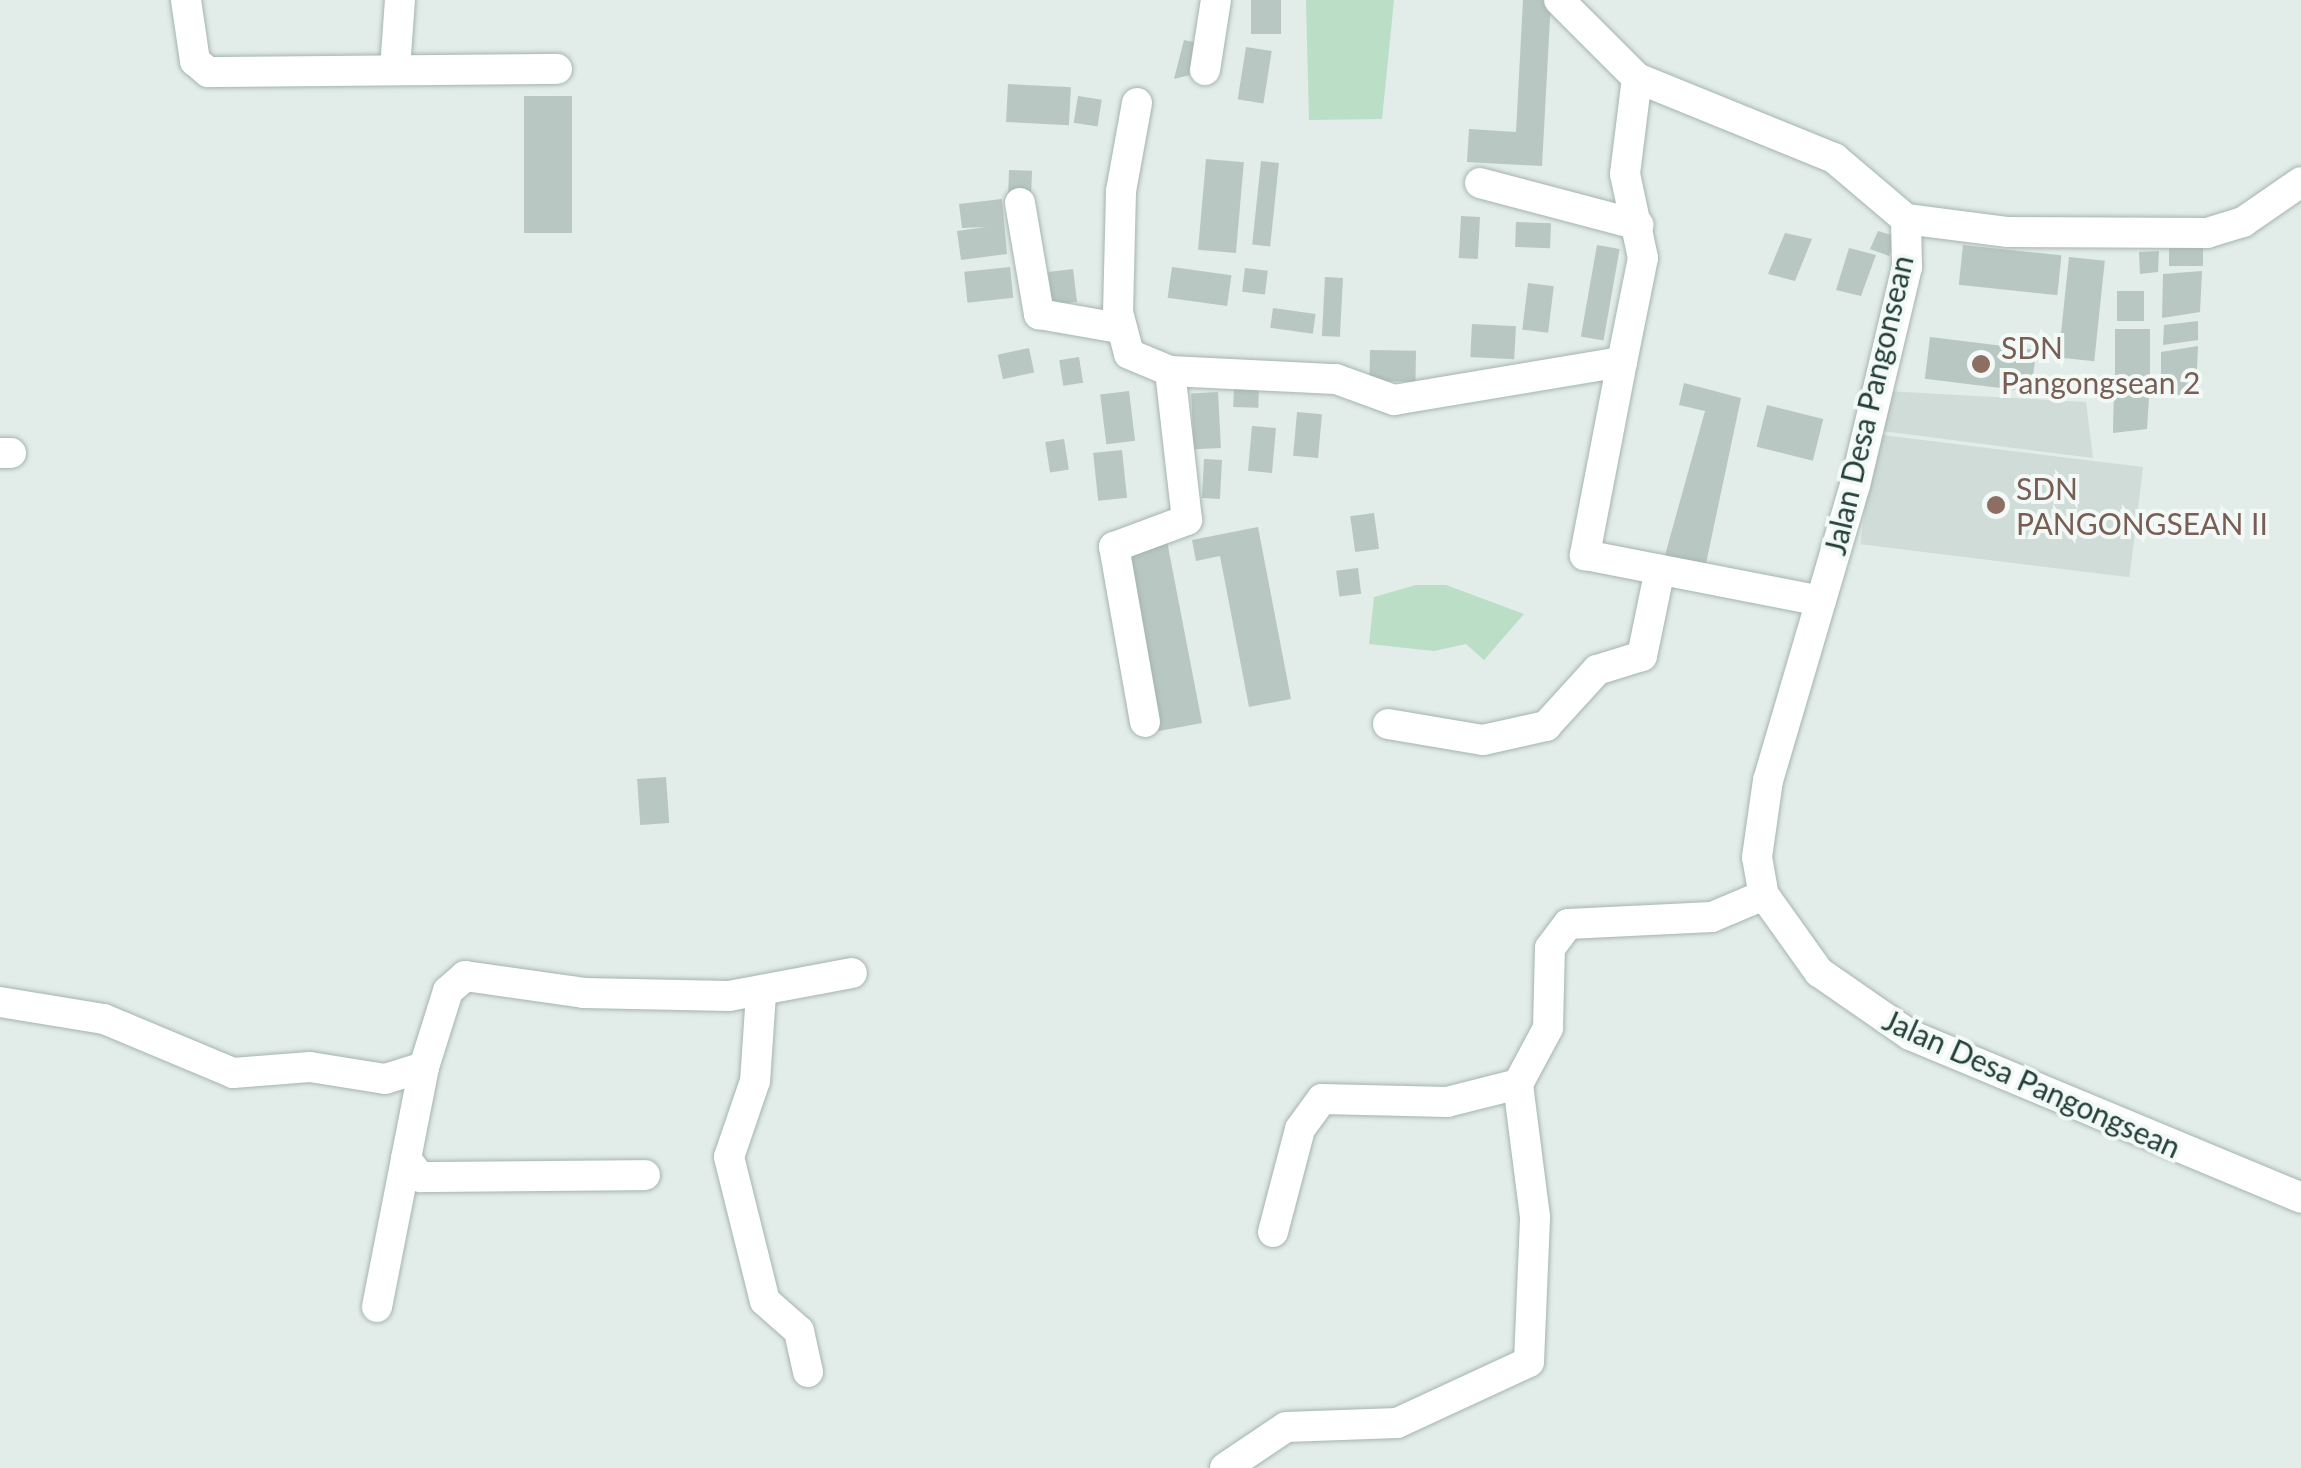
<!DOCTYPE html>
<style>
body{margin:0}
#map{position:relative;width:2301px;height:1468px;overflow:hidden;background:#e2ece8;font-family:Lato,sans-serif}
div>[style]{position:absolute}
.built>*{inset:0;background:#d0dcd8;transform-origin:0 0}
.green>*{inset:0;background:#bbdec6}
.building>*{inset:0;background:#b8c7c2;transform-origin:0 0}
.roads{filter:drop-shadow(0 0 2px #a5b4b0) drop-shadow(0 0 2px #a5b4b0)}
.minor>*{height:30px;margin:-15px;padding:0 15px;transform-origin:15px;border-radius:15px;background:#fff}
.dots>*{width:28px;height:28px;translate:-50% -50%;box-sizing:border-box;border:5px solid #f3f9f6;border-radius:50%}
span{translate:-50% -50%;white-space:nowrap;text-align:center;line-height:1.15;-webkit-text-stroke:8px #f3f9f6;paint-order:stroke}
.education-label{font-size:30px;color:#785e54}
.left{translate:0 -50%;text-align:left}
.street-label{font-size:30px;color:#223e38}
</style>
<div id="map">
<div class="built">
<i style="clip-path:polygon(1886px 391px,2086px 402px,2093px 458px,1874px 430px)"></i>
<i style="left:1874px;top:434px;width:271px;height:111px;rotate:7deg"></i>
</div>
<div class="green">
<i style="clip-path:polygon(1306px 0,1394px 0,1382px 119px,1309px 120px)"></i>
<i style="clip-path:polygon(1416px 585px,1446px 585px,1524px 614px,1484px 660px,1466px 644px,1434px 651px,1369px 644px,1374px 597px)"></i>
</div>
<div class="building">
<i style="left:1251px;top:0;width:30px;height:34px"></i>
<i style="clip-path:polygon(1523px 0,1551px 0,1542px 166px,1467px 162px,1469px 129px,1516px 132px)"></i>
<i style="clip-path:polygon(1184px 40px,1202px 44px,1194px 74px,1174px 79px)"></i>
<i style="left:1246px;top:47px;width:26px;height:53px;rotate:9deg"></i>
<i style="left:1008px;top:84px;width:63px;height:38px;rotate:3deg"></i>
<i style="left:524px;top:96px;width:48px;height:137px"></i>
<i style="left:1078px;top:96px;width:24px;height:27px;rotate:9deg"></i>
<i style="left:1206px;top:159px;width:38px;height:91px;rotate:5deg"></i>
<i style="left:1261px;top:161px;width:18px;height:84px;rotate:6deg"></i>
<i style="left:1009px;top:170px;width:23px;height:28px;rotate:2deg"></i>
<i style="clip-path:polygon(1002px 199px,1007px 254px,961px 260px,957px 231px,986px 227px,962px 228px,959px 204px)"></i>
<i style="left:1461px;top:216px;width:19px;height:42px;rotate:3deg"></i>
<i style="left:1516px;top:222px;width:35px;height:25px;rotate:2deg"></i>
<i style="clip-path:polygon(1878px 231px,1898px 237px,1889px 256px,1870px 249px)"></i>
<i style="clip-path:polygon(1785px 233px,1812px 239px,1795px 281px,1768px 274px)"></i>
<i style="left:1597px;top:245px;width:23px;height:93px;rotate:10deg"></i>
<i style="left:1963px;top:245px;width:99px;height:40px;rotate:6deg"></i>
<i style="clip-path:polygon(1849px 248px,1876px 255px,1861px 296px,1836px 290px)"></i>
<i style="left:2169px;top:248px;width:34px;height:18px"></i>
<i style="clip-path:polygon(2159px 251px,2158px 272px,2140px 274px,2139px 252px)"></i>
<i style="left:2069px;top:257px;width:36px;height:101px;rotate:6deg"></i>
<i style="left:1010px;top:267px;width:31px;height:46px;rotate:84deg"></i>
<i style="left:1172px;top:267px;width:60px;height:31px;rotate:8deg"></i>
<i style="left:1245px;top:268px;width:23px;height:24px;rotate:7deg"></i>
<i style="left:1073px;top:269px;width:33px;height:25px;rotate:83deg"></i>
<i style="clip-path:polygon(2202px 271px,2200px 312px,2162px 318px,2163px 274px)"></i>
<i style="left:1325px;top:277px;width:18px;height:59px;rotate:3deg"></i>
<i style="left:1528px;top:283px;width:26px;height:47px;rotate:7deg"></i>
<i style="left:2117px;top:291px;width:27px;height:30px"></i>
<i style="left:1273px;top:308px;width:43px;height:20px;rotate:8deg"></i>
<i style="clip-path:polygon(2198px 321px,2198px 340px,2163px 345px,2164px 325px)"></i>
<i style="left:1472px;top:324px;width:44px;height:33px;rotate:3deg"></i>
<i style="left:2115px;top:329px;width:35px;height:50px"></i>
<i style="left:1930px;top:337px;width:107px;height:42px;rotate:7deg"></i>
<i style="clip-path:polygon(2198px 346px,2196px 393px,2161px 397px,2161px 352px)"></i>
<i style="left:1029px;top:348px;width:25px;height:32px;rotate:78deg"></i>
<i style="left:1370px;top:350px;width:46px;height:31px;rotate:1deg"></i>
<i style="left:1079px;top:357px;width:26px;height:20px;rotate:81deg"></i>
<i style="clip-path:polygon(2150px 382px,2147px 429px,2113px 433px,2114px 385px)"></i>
<i style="clip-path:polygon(1684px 383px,1741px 398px,1704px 573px,1662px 566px,1705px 411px,1679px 405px)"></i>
<i style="left:1234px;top:386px;width:25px;height:21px;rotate:2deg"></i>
<i style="left:1129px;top:391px;width:50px;height:29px;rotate:83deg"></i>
<i style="left:1218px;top:392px;width:56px;height:27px;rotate:87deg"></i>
<i style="left:1767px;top:405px;width:58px;height:43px;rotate:14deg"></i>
<i style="left:1297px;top:412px;width:25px;height:44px;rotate:5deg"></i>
<i style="left:1252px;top:426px;width:24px;height:45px;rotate:5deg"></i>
<i style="left:1064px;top:439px;width:31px;height:19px;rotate:81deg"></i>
<i style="left:1122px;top:450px;width:48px;height:29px;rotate:84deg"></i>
<i style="left:1204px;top:459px;width:18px;height:39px;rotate:3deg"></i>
<i style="left:1374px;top:513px;width:36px;height:24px;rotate:82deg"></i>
<i style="clip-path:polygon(1258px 527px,1291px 699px,1249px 707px,1220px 556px,1196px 561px,1192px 540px)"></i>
<i style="clip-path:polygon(1166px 536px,1202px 723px,1159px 731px,1150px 723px,1116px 546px)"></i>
<i style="left:1358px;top:568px;width:26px;height:22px;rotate:83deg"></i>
<i style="left:666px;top:777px;width:46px;height:29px;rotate:86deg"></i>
</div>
<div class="roads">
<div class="minor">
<i style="left:186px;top:0;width:62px;rotate:81.6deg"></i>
<i style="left:195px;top:61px;width:17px;rotate:40deg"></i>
<i style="left:208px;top:72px;width:349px;rotate:-0.5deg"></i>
<i style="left:1559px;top:0;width:110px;rotate:45deg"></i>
<i style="left:1637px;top:78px;width:213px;rotate:22.1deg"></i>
<i style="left:1834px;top:158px;width:94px;rotate:40.3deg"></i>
<i style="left:1906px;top:219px;width:48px;rotate:88.8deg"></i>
<i style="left:1907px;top:267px;width:224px;rotate:103.4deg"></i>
<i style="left:1855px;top:485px;width:308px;rotate:106.4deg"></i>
<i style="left:1768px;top:780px;width:78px;rotate:98.1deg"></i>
<i style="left:1757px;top:857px;width:39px;rotate:80deg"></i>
<i style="left:1764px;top:895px;width:95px;rotate:54.5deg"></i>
<i style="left:1819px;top:972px;width:111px;rotate:34.7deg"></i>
<i style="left:1910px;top:1035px;width:424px;rotate:22.6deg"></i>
<i style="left:395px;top:69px;width:69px;rotate:-85.9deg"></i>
<i style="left:1205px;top:70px;width:71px;rotate:-81.1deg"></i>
<i style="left:1137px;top:103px;width:89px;rotate:100.3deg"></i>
<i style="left:1121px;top:191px;width:121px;rotate:91.4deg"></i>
<i style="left:1118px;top:312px;width:43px;rotate:75.3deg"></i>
<i style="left:1129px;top:354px;width:44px;rotate:22.5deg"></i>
<i style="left:1170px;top:371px;width:166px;rotate:2.8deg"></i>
<i style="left:1336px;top:379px;width:62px;rotate:19.9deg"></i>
<i style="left:1394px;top:400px;width:231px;rotate:-9.5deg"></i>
<i style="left:1622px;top:362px;width:106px;rotate:-78.6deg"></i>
<i style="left:1643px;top:258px;width:86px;rotate:-102.1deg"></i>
<i style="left:1625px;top:174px;width:97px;rotate:-82.9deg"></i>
<i style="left:1480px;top:183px;width:164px;rotate:14.8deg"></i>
<i style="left:1020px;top:203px;width:113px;rotate:80.3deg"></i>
<i style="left:1039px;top:314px;width:81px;rotate:9.9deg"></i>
<i style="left:1906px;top:219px;width:103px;rotate:7.3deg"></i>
<i style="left:2008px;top:232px;width:199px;rotate:0.3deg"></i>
<i style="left:2207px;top:233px;width:38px;rotate:-17deg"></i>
<i style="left:2243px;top:222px;width:70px;rotate:-34.6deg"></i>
<i style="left:1622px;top:362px;width:197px;rotate:100.9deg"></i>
<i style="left:1585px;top:555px;width:240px;rotate:11deg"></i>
<i style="left:0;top:453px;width:11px"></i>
<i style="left:1145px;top:722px;width:178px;rotate:-100deg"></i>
<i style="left:1114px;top:547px;width:78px;rotate:-20.3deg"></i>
<i style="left:1187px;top:520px;width:150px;rotate:-96.5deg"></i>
<i style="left:1388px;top:724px;width:96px;rotate:9.6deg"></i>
<i style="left:1483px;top:740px;width:65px;rotate:-12.5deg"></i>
<i style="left:1546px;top:726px;width:76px;rotate:-47.7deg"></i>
<i style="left:1597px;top:670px;width:47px;rotate:-17.3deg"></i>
<i style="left:1642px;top:656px;width:84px;rotate:-78.3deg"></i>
<i style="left:761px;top:994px;width:87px;rotate:93.9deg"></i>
<i style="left:755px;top:1081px;width:80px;rotate:108.9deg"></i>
<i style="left:729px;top:1157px;width:148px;rotate:76deg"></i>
<i style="left:765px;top:1301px;width:45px;rotate:41.4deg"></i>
<i style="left:799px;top:1331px;width:42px;rotate:77.6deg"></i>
<i style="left:0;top:1002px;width:105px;rotate:9.3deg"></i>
<i style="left:104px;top:1019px;width:140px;rotate:22.7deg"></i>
<i style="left:233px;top:1073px;width:77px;rotate:-4.5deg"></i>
<i style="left:310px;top:1067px;width:76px;rotate:9.1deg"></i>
<i style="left:385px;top:1079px;width:41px;rotate:-17.1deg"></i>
<i style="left:424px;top:1067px;width:80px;rotate:-72.5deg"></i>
<i style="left:448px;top:991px;width:23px;rotate:-41deg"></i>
<i style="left:465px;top:976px;width:120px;rotate:8.1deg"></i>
<i style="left:584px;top:993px;width:145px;rotate:1.2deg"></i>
<i style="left:729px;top:996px;width:125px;rotate:-10.6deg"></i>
<i style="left:424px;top:1067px;width:94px;rotate:101.1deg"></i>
<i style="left:406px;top:1159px;width:23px;rotate:52deg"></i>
<i style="left:420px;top:1177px;width:225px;rotate:-0.5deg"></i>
<i style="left:1273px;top:1232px;width:106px;rotate:-75.3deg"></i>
<i style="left:1300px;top:1129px;width:37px;rotate:-54deg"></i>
<i style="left:1322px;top:1099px;width:125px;rotate:1.4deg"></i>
<i style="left:1447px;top:1102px;width:73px;rotate:-14.2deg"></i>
<i style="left:1518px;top:1084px;width:64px;rotate:-61.8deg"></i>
<i style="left:1548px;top:1028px;width:80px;rotate:-88.6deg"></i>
<i style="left:1550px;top:948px;width:30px;rotate:-53deg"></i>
<i style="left:1568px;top:924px;width:144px;rotate:-2.8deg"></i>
<i style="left:1712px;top:917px;width:56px;rotate:-22.9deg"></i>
<i style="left:377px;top:1307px;width:151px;rotate:-78.9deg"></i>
<i style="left:1225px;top:1468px;width:73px;rotate:-33.9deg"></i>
<i style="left:1286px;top:1427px;width:111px;rotate:-2.1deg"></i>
<i style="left:1397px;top:1423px;width:145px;rotate:-24.8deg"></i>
<i style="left:1529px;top:1362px;width:145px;rotate:-87.6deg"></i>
<i style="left:1535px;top:1217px;width:134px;rotate:-97.3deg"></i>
</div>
</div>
<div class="dots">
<i style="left:1981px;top:364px;background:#8d6e63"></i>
<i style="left:1996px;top:505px;background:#8d6e63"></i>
</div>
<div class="education-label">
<span class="left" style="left:2001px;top:364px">SDN<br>Pangongsean 2</span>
<span class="left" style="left:2016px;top:505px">SDN<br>PANGONGSEAN II</span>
</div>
<div class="street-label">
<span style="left:1868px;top:405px;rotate:-77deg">Jalan Desa Pangonsean</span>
<span style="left:2032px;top:1083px;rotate:24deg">Jalan Desa Pangongsean</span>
</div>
</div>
